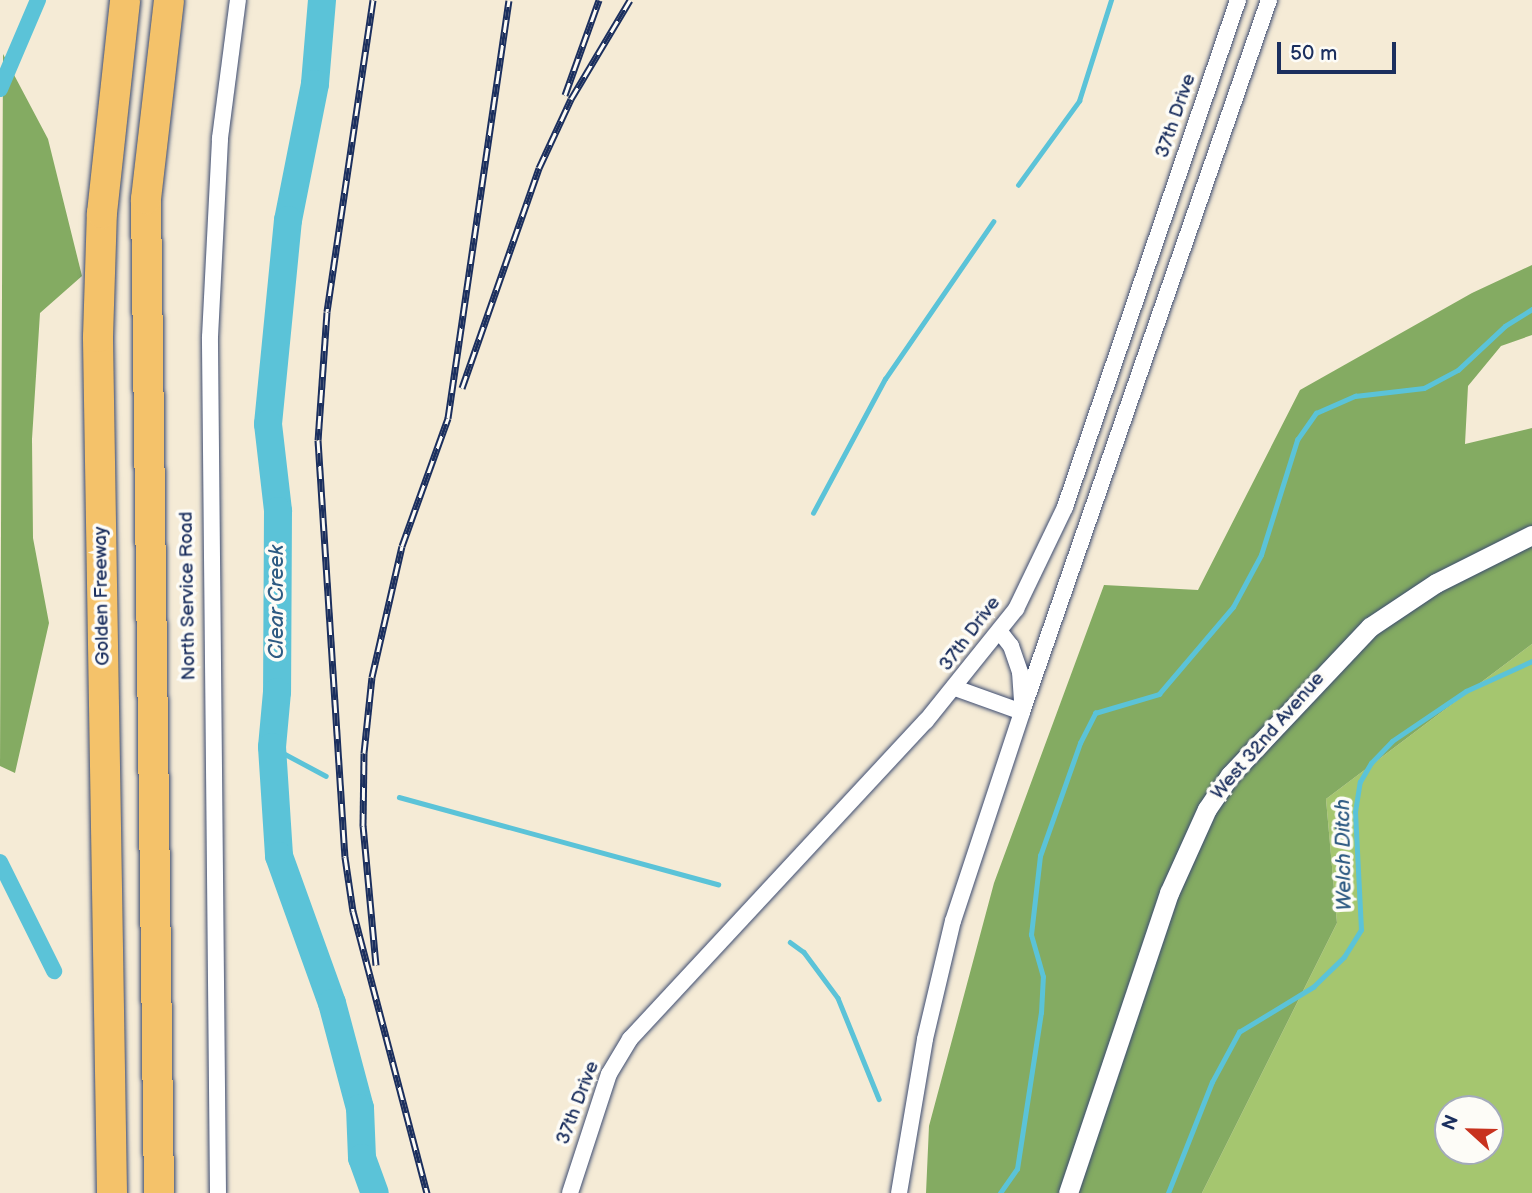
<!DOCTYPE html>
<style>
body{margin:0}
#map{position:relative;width:1532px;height:1193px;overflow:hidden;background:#f5ebd6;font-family:"Balsamiq Sans",sans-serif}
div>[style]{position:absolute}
.green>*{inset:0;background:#a5c66f}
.forest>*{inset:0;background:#84ab62}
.stream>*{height:4.5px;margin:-2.25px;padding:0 2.25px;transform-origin:2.25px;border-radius:2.25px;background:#5bc3d8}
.canal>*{height:16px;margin:-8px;padding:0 8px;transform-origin:8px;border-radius:8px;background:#5bc3d8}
.river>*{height:28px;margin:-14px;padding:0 14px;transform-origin:14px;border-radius:14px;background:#5bc3d8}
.roads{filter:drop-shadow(0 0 2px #3c4b70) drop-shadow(0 0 2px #3c4b70)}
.minor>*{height:16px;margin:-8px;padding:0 8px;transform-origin:8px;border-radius:8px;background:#fff}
.tertiary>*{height:19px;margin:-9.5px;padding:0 9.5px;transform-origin:9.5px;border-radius:9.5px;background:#fff}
.motorway>*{height:30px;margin:-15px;padding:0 15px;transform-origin:15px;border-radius:15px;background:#f4c26a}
.rail>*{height:7px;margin-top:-3.5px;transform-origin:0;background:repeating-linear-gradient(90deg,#fdfcf7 0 13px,#1b2f5e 0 26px);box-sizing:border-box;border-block:2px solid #1b2f5e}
span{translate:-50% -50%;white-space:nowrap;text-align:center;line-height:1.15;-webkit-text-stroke:7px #fdfcf7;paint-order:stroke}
.street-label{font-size:19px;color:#1b2f5e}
.water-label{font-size:21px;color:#2e5b83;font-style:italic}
.north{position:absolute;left:1434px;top:1095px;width:70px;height:70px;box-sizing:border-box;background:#fdfcf7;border:2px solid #a3aaba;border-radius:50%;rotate:292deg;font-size:19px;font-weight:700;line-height:28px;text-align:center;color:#1b2f5e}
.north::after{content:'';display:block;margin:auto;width:24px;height:32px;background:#c8321e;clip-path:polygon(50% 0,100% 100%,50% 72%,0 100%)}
.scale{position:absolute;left:1277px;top:42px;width:119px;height:32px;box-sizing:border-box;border:4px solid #1b2f5e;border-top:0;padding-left:9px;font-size:21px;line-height:24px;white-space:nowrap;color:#1b2f5e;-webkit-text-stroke:5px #fdfcf7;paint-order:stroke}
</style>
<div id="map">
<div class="green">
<i style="clip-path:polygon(evenodd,1532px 644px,1532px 1193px,1202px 1193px,1337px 923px,1326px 799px,1532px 644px,1448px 1109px,1490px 1109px,1490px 1151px,1448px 1151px,1448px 1109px)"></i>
</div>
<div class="forest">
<i style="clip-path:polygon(3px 54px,48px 139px,82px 276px,40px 313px,32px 439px,33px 538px,49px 623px,15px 773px,0 766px)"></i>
<i style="clip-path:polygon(1532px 265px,1532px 335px,1501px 346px,1468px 386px,1465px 444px,1532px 428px,1532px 644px,1326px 799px,1337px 923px,1202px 1193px,926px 1193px,929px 1126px,994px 883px,1104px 585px,1198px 590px,1300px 390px,1472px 293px)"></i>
</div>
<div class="stream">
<i style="left:1018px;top:185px;width:104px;rotate:-54deg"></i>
<i style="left:1079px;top:101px;width:106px;rotate:-72.4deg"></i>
<i style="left:813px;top:513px;width:152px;rotate:-61.8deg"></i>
<i style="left:885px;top:379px;width:191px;rotate:-55.5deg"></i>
<i style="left:272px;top:747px;width:61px;rotate:28.2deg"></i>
<i style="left:399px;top:797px;width:331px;rotate:15.3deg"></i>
<i style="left:790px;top:942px;width:17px;rotate:36deg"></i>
<i style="left:804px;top:952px;width:57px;rotate:53.5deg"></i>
<i style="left:838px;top:998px;width:109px;rotate:67.9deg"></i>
<i style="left:1000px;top:1193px;width:29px;rotate:-55deg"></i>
<i style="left:1017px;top:1169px;width:158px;rotate:-81.3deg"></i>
<i style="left:1041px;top:1013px;width:36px;rotate:-87deg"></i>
<i style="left:1043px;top:977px;width:44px;rotate:-105.9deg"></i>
<i style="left:1031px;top:935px;width:80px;rotate:-83.5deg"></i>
<i style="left:1040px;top:856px;width:120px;rotate:-70.5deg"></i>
<i style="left:1080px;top:743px;width:34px;rotate:-63deg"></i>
<i style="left:1095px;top:713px;width:67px;rotate:-16.5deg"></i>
<i style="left:1159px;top:694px;width:114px;rotate:-49.6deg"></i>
<i style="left:1233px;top:607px;width:59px;rotate:-61.7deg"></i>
<i style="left:1261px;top:555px;width:121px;rotate:-72.6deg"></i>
<i style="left:1297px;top:440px;width:33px;rotate:-55deg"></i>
<i style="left:1316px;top:413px;width:43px;rotate:-23.6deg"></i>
<i style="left:1355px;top:396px;width:69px;rotate:-6.6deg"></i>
<i style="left:1424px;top:388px;width:38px;rotate:-28deg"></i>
<i style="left:1458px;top:370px;width:64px;rotate:-43.1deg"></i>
<i style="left:1505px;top:326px;width:32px;rotate:-32deg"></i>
<i style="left:1168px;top:1193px;width:119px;rotate:-68.4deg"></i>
<i style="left:1212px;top:1082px;width:57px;rotate:-61.6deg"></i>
<i style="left:1239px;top:1032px;width:87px;rotate:-31.3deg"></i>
<i style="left:1313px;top:987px;width:43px;rotate:-44.1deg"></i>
<i style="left:1344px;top:957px;width:32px;rotate:-58deg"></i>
<i style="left:1361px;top:930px;width:118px;rotate:-92.9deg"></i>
<i style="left:1355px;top:812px;width:30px;rotate:-81deg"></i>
<i style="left:1360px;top:782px;width:22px;rotate:-60deg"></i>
<i style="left:1371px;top:763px;width:30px;rotate:-46deg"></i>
<i style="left:1392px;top:741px;width:89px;rotate:-34deg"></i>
<i style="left:1466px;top:691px;width:72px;rotate:-24.4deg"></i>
</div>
<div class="canal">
<i style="left:0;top:89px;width:97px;rotate:-66.9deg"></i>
<i style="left:0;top:862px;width:122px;rotate:63.6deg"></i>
</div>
<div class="river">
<i style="left:322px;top:0;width:84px;rotate:94.8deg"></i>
<i style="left:315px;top:84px;width:139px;rotate:101.2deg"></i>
<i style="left:288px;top:220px;width:205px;rotate:95.6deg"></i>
<i style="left:268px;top:424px;width:88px;rotate:83.4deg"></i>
<i style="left:278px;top:511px;width:181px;rotate:90.3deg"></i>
<i style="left:277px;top:692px;width:55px;rotate:95.2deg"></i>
<i style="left:272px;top:747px;width:109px;rotate:86.3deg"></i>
<i style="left:279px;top:856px;width:156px;rotate:70.2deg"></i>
<i style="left:332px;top:1003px;width:109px;rotate:75.1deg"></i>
<i style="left:360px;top:1108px;width:50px;rotate:87.7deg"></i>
<i style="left:362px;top:1158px;width:37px;rotate:70deg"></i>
</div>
<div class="roads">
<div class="minor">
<i style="left:1000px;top:632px;width:18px;rotate:52deg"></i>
<i style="left:1011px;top:646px;width:28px;rotate:71deg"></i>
<i style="left:1020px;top:672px;width:31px;rotate:86deg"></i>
<i style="left:1022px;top:712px;width:754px;rotate:-70.87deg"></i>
<i style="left:218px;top:1193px;width:856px;rotate:-90.54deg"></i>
<i style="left:210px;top:337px;width:199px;rotate:-87.1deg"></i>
<i style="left:220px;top:138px;width:139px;rotate:-82.6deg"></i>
<i style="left:570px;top:1193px;width:125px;rotate:-71.9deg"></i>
<i style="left:609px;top:1074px;width:41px;rotate:-59deg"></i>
<i style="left:630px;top:1039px;width:434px;rotate:-47.1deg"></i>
<i style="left:926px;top:721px;width:144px;rotate:-51.2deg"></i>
<i style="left:1016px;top:609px;width:113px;rotate:-64.3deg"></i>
<i style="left:1065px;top:507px;width:536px;rotate:-71.16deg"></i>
<i style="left:899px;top:1193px;width:156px;rotate:-80.4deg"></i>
<i style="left:925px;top:1039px;width:121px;rotate:-76.7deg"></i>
<i style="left:953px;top:921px;width:220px;rotate:-71.7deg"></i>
<i style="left:1022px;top:712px;width:71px;rotate:-160.3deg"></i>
</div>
<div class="tertiary">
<i style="left:1068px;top:1193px;width:317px;rotate:-71.4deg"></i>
<i style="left:1169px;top:893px;width:92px;rotate:-65.7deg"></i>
<i style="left:1207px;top:809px;width:41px;rotate:-55.9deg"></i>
<i style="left:1230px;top:775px;width:204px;rotate:-46.6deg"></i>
<i style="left:1370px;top:627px;width:79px;rotate:-33.7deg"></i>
<i style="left:1436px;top:583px;width:107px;rotate:-26.6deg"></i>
</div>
<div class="motorway">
<i style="left:112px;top:1193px;width:856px;rotate:-90.94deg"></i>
<i style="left:98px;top:337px;width:124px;rotate:-88.2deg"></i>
<i style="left:102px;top:213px;width:214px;rotate:-83.8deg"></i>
<i style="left:159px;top:1193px;width:994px;rotate:-90.75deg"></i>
<i style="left:146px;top:199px;width:200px;rotate:-83.4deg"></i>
</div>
</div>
<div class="rail">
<i style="left:373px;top:0;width:315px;rotate:98.4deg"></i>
<i style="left:327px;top:312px;width:128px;rotate:94deg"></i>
<i style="left:318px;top:440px;width:418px;rotate:86.3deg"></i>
<i style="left:345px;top:857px;width:55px;rotate:81.6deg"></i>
<i style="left:353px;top:911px;width:292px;rotate:75.3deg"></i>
<i style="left:565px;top:95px;width:101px;rotate:-70.3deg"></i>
<i style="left:462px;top:388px;width:233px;rotate:-70.7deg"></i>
<i style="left:539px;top:168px;width:76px;rotate:-65.1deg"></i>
<i style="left:571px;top:99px;width:115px;rotate:-59.2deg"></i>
<i style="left:376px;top:965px;width:140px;rotate:-95.3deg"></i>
<i style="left:363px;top:826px;width:73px;rotate:-89.2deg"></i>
<i style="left:364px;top:753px;width:76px;rotate:-84deg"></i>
<i style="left:372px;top:677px;width:134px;rotate:-77.1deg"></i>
<i style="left:402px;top:546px;width:136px;rotate:-70.2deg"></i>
<i style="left:448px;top:418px;width:422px;rotate:-81.7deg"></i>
</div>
<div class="street-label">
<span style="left:1176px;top:116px;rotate:-71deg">37th Drive</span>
<span style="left:102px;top:596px;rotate:-91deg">Golden Freeway</span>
<span style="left:188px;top:596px;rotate:-91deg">North Service Road</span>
<span style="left:970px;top:634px;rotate:-53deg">37th Drive</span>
<span style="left:1268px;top:736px;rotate:-49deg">West 32nd Avenue</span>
<span style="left:578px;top:1103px;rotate:-69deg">37th Drive</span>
</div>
<div class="water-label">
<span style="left:277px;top:602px;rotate:-90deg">Clear Creek</span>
<span style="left:1344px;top:855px;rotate:-91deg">Welch Ditch</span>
</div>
<div class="north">N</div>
<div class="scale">50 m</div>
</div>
